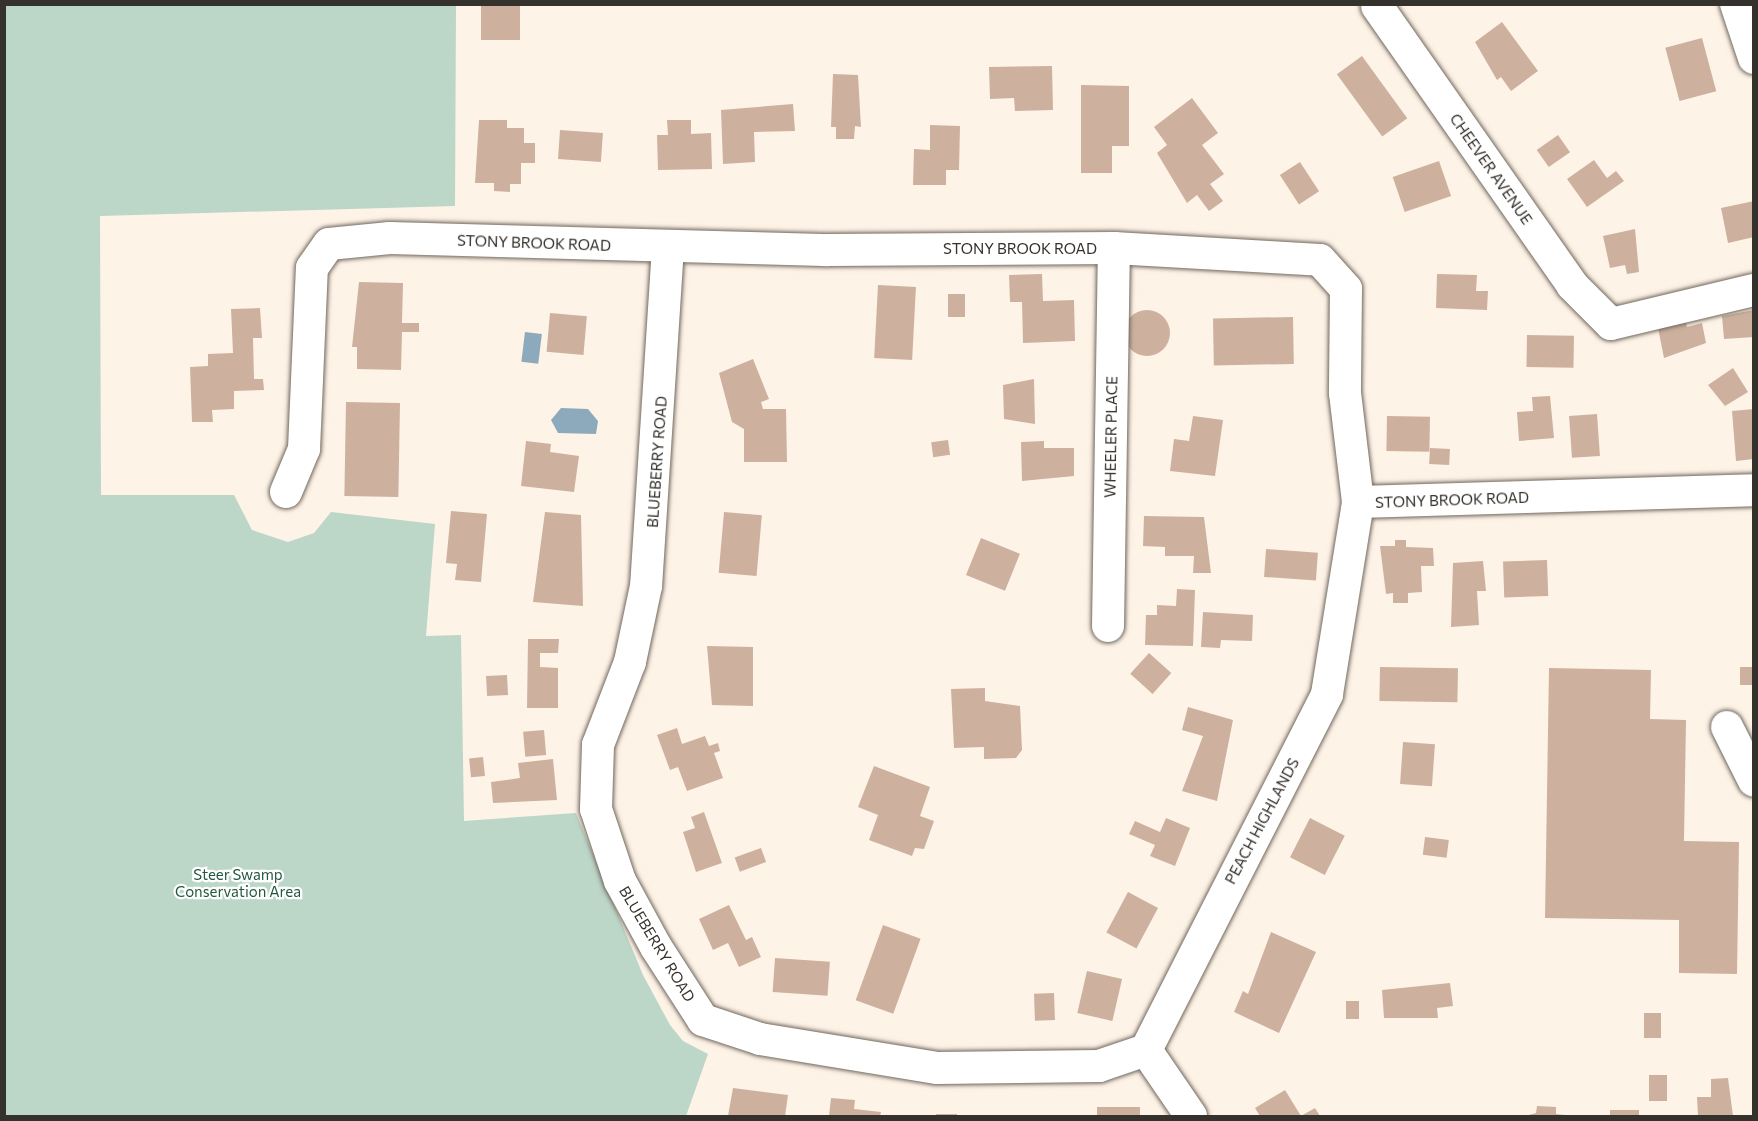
<!DOCTYPE html>
<style>
body{margin:0}
#map{position:relative;width:1758px;height:1121px;overflow:hidden;background:#fef3e7;font-family:Commissioner,sans-serif}
div>[style]{position:absolute}
.green>*{inset:0;background:#bcd6c7}
.water>*{inset:0;background:#8daabd;transform-origin:0 0}
.building>*{inset:0;background:#cdb19e;transform-origin:0 0}
.round{border-radius:50%}
.roads{filter:drop-shadow(0 0 2px #71675d) drop-shadow(0 0 2px #71675d)}
.street>*{height:32px;margin:-16px;padding:0 16px;transform-origin:16px;border-radius:16px;background:#fff}
span{translate:-50% -50%;white-space:nowrap;text-align:center;line-height:1.15;-webkit-text-stroke:4.5px #fff;paint-order:stroke}
.street-label{font-size:15px;color:#35312c}
.park-label{font-size:15px;color:#22583f}
.frame{position:absolute;inset:0;border:6px solid #35312c;pointer-events:none}
</style>
<div id="map">
<div class="green">
<i style="clip-path:polygon(5px 5px,456px 5px,455px 206px,100px 216px,101px 495px,234px 495px,252px 530px,288px 542px,314px 533px,331px 512px,435px 524px,426px 636px,461px 635px,464px 821px,576px 813px,643px 975px,670px 1025px,683px 1041px,708px 1054px,686px 1116px,5px 1116px)"></i>
</div>
<div class="water">
<i style="left:525px;top:332px;width:17px;height:30px;rotate:7deg"></i>
<i style="clip-path:polygon(561px 408px,588px 409px,598px 421px,596px 434px,558px 433px,551px 420px)"></i>
</div>
<div class="building">
<i style="left:481px;top:4px;width:39px;height:36px"></i>
<i style="clip-path:polygon(1502px 22px,1538px 71px,1511px 91px,1501px 77px,1497px 80px,1475px 42px)"></i>
<i style="left:1702px;top:38px;width:55px;height:38px;rotate:75deg"></i>
<i style="left:1362px;top:56px;width:77px;height:31px;rotate:54deg"></i>
<i style="clip-path:polygon(1052px 66px,1053px 110px,1015px 111px,1014px 98px,990px 99px,989px 67px)"></i>
<i style="clip-path:polygon(833px 74px,858px 75px,861px 127px,855px 126px,854px 139px,836px 139px,836px 127px,831px 127px)"></i>
<i style="clip-path:polygon(1081px 85px,1129px 86px,1129px 146px,1112px 146px,1112px 173px,1081px 173px)"></i>
<i style="clip-path:polygon(1192px 98px,1218px 133px,1202px 145px,1224px 174px,1210px 184px,1223px 201px,1209px 211px,1197px 195px,1187px 203px,1157px 153px,1167px 145px,1154px 127px)"></i>
<i style="clip-path:polygon(793px 104px,795px 131px,754px 132px,755px 162px,723px 164px,721px 110px)"></i>
<i style="clip-path:polygon(479px 120px,507px 120px,507px 128px,524px 128px,524px 143px,535px 143px,535px 163px,521px 163px,521px 184px,510px 184px,510px 192px,494px 191px,494px 183px,475px 183px)"></i>
<i style="clip-path:polygon(667px 120px,691px 120px,691px 134px,711px 133px,712px 169px,658px 170px,657px 135px,668px 135px)"></i>
<i style="clip-path:polygon(930px 125px,960px 126px,959px 170px,946px 170px,946px 185px,913px 185px,914px 149px,930px 150px)"></i>
<i style="left:560px;top:130px;width:43px;height:29px;rotate:4deg"></i>
<i style="left:1558px;top:135px;width:21px;height:26px;rotate:55deg"></i>
<i style="clip-path:polygon(1594px 160px,1607px 178px,1616px 171px,1624px 181px,1587px 207px,1567px 179px)"></i>
<i style="left:1439px;top:161px;width:37px;height:49px;rotate:71deg"></i>
<i style="left:1300px;top:162px;width:35px;height:24px;rotate:57deg"></i>
<i style="clip-path:polygon(1754px 201px,1754px 237px,1728px 243px,1721px 208px)"></i>
<i style="clip-path:polygon(1635px 229px,1639px 272px,1627px 274px,1625px 265px,1610px 268px,1603px 236px)"></i>
<i style="clip-path:polygon(1042px 274px,1043px 301px,1074px 300px,1075px 341px,1023px 343px,1022px 302px,1010px 302px,1009px 275px)"></i>
<i style="clip-path:polygon(1437px 274px,1477px 275px,1476px 291px,1488px 291px,1487px 310px,1436px 308px)"></i>
<i style="clip-path:polygon(359px 282px,403px 283px,402px 323px,419px 323px,419px 332px,402px 332px,401px 370px,357px 369px,357px 347px,352px 347px)"></i>
<i style="left:878px;top:285px;width:38px;height:73px;rotate:3deg"></i>
<i style="left:948px;top:294px;width:17px;height:23px"></i>
<i style="clip-path:polygon(260px 308px,262px 338px,253px 338px,254px 379px,263px 379px,264px 390px,234px 391px,234px 409px,212px 410px,213px 422px,192px 422px,190px 367px,208px 366px,208px 354px,233px 353px,231px 309px)"></i>
<i style="clip-path:polygon(1754px 310px,1754px 337px,1724px 339px,1722px 316px)"></i>
<i class="round" style="left:1124px;top:310px;width:46px;height:46px"></i>
<i style="left:550px;top:313px;width:37px;height:39px;rotate:5deg"></i>
<i style="left:1293px;top:317px;width:47px;height:80px;rotate:89deg"></i>
<i style="clip-path:polygon(1686px 322px,1687px 327px,1702px 323px,1706px 343px,1664px 358px,1658px 328px)"></i>
<i style="left:1527px;top:335px;width:47px;height:32px;rotate:1deg"></i>
<i style="clip-path:polygon(753px 359px,769px 399px,761px 402px,763px 409px,786px 409px,787px 462px,744px 462px,744px 429px,732px 422px,719px 373px)"></i>
<i style="clip-path:polygon(1733px 368px,1748px 392px,1725px 406px,1708px 385px)"></i>
<i style="clip-path:polygon(1034px 379px,1035px 424px,1004px 419px,1003px 385px)"></i>
<i style="clip-path:polygon(1550px 396px,1554px 438px,1519px 441px,1517px 412px,1533px 411px,1532px 397px)"></i>
<i style="left:346px;top:402px;width:54px;height:94px;rotate:1deg"></i>
<i style="clip-path:polygon(1754px 409px,1754px 459px,1736px 461px,1732px 411px)"></i>
<i style="left:1597px;top:414px;width:42px;height:28px;rotate:86deg"></i>
<i style="clip-path:polygon(1193px 416px,1223px 420px,1215px 476px,1170px 471px,1174px 439px,1189px 441px)"></i>
<i style="left:1387px;top:416px;width:43px;height:35px;rotate:1deg"></i>
<i style="left:948px;top:440px;width:15px;height:17px;rotate:82deg"></i>
<i style="clip-path:polygon(526px 441px,551px 444px,550px 452px,579px 456px,574px 492px,521px 486px)"></i>
<i style="clip-path:polygon(1044px 441px,1044px 448px,1074px 448px,1074px 476px,1022px 481px,1021px 442px)"></i>
<i style="left:1430px;top:448px;width:20px;height:16px;rotate:3deg"></i>
<i style="clip-path:polygon(451px 511px,487px 514px,481px 582px,455px 580px,457px 564px,446px 563px)"></i>
<i style="clip-path:polygon(545px 512px,581px 515px,583px 606px,533px 602px)"></i>
<i style="left:724px;top:512px;width:38px;height:61px;rotate:5deg"></i>
<i style="clip-path:polygon(1144px 516px,1204px 517px,1211px 573px,1193px 573px,1194px 556px,1165px 556px,1165px 547px,1143px 546px)"></i>
<i style="left:981px;top:538px;width:42px;height:40px;rotate:22deg"></i>
<i style="clip-path:polygon(1395px 540px,1406px 540px,1406px 547px,1433px 548px,1434px 566px,1421px 566px,1422px 592px,1408px 593px,1408px 603px,1393px 603px,1393px 593px,1386px 594px,1380px 546px,1395px 546px)"></i>
<i style="left:1266px;top:549px;width:52px;height:28px;rotate:4deg"></i>
<i style="left:1547px;top:560px;width:36px;height:44px;rotate:88deg"></i>
<i style="clip-path:polygon(1483px 561px,1486px 591px,1477px 591px,1479px 625px,1451px 627px,1453px 563px)"></i>
<i style="clip-path:polygon(1177px 589px,1195px 590px,1193px 646px,1145px 645px,1146px 615px,1157px 615px,1157px 605px,1176px 606px)"></i>
<i style="clip-path:polygon(1203px 612px,1253px 615px,1252px 641px,1221px 640px,1220px 648px,1201px 647px)"></i>
<i style="clip-path:polygon(528px 639px,559px 639px,558px 653px,540px 653px,540px 667px,558px 668px,558px 708px,527px 708px)"></i>
<i style="clip-path:polygon(707px 646px,753px 647px,753px 706px,712px 705px)"></i>
<i style="left:1149px;top:653px;width:30px;height:28px;rotate:42deg"></i>
<i style="left:1380px;top:667px;width:78px;height:34px;rotate:1deg"></i>
<i style="left:1740px;top:667px;width:14px;height:18px"></i>
<i style="clip-path:polygon(1549px 668px,1651px 670px,1650px 719px,1686px 720px,1684px 841px,1739px 842px,1737px 974px,1679px 973px,1679px 920px,1545px 918px)"></i>
<i style="left:507px;top:675px;width:20px;height:21px;rotate:87deg"></i>
<i style="clip-path:polygon(985px 688px,985px 701px,1020px 706px,1022px 750px,1016px 758px,984px 759px,984px 747px,954px 748px,951px 689px)"></i>
<i style="clip-path:polygon(1188px 707px,1233px 720px,1217px 801px,1182px 791px,1203px 736px,1182px 730px)"></i>
<i style="clip-path:polygon(677px 728px,682px 744px,705px 736px,709px 746px,718px 743px,720px 751px,714px 753px,723px 778px,687px 791px,678px 767px,670px 770px,657px 735px)"></i>
<i style="left:544px;top:730px;width:25px;height:21px;rotate:85deg"></i>
<i style="left:1403px;top:742px;width:32px;height:42px;rotate:4deg"></i>
<i style="left:483px;top:757px;width:19px;height:14px;rotate:84deg"></i>
<i style="clip-path:polygon(553px 759px,557px 800px,493px 803px,491px 782px,520px 778px,518px 763px)"></i>
<i style="clip-path:polygon(874px 766px,930px 787px,920px 816px,934px 821px,924px 849px,915px 848px,912px 856px,869px 840px,878px 815px,858px 807px)"></i>
<i style="clip-path:polygon(704px 812px,722px 863px,696px 872px,683px 832px,695px 828px,691px 817px)"></i>
<i style="clip-path:polygon(1166px 818px,1190px 828px,1175px 866px,1150px 856px,1155px 845px,1129px 834px,1135px 821px,1160px 832px)"></i>
<i style="left:1310px;top:818px;width:39px;height:44px;rotate:27deg"></i>
<i style="left:1425px;top:837px;width:24px;height:18px;rotate:7deg"></i>
<i style="left:761px;top:848px;width:15px;height:28px;rotate:70deg"></i>
<i style="left:1128px;top:892px;width:34px;height:46px;rotate:28deg"></i>
<i style="clip-path:polygon(729px 905px,746px 940px,752px 937px,761px 957px,739px 967px,728px 943px,713px 950px,699px 919px)"></i>
<i style="left:883px;top:925px;width:40px;height:80px;rotate:20deg"></i>
<i style="clip-path:polygon(1271px 932px,1316px 952px,1279px 1033px,1234px 1012px,1243px 991px,1248px 994px)"></i>
<i style="left:775px;top:958px;width:55px;height:34px;rotate:4deg"></i>
<i style="left:1087px;top:971px;width:36px;height:43px;rotate:13deg"></i>
<i style="clip-path:polygon(1450px 983px,1453px 1006px,1437px 1008px,1438px 1018px,1384px 1018px,1382px 990px)"></i>
<i style="left:1054px;top:993px;width:27px;height:20px;rotate:88deg"></i>
<i style="left:1346px;top:1001px;width:13px;height:18px"></i>
<i style="left:1644px;top:1013px;width:17px;height:25px"></i>
<i style="left:1649px;top:1075px;width:18px;height:26px"></i>
<i style="clip-path:polygon(1728px 1078px,1733px 1116px,1698px 1116px,1697px 1097px,1711px 1097px,1711px 1079px)"></i>
<i style="clip-path:polygon(733px 1088px,788px 1095px,785px 1116px,728px 1116px)"></i>
<i style="clip-path:polygon(1285px 1090px,1301px 1116px,1260px 1116px,1255px 1108px)"></i>
<i style="clip-path:polygon(831px 1098px,855px 1100px,854px 1109px,881px 1112px,880px 1116px,829px 1116px)"></i>
<i style="clip-path:polygon(1537px 1106px,1556px 1107px,1556px 1114px,1575px 1116px,1525px 1116px,1536px 1113px)"></i>
<i style="left:1140px;top:1107px;width:9px;height:43px;rotate:90deg"></i>
<i style="clip-path:polygon(1315px 1108px,1320px 1116px,1301px 1116px)"></i>
<i style="left:1610px;top:1110px;width:29px;height:6px"></i>
<i style="left:936px;top:1114px;width:21px;height:2px"></i>
</div>
<div class="roads">
<div class="street">
<i style="left:1736px;top:4px;width:57px;rotate:71.6deg"></i>
<i style="left:1377px;top:6px;width:340px;rotate:55deg"></i>
<i style="left:1572px;top:285px;width:55px;rotate:45deg"></i>
<i style="left:1611px;top:324px;width:147px;rotate:-13.4deg"></i>
<i style="left:668px;top:247px;width:340px;rotate:93.7deg"></i>
<i style="left:646px;top:586px;width:78px;rotate:101.9deg"></i>
<i style="left:630px;top:662px;width:89px;rotate:111.1deg"></i>
<i style="left:598px;top:745px;width:64px;rotate:91.8deg"></i>
<i style="left:596px;top:809px;width:76px;rotate:71.6deg"></i>
<i style="left:620px;top:881px;width:75px;rotate:61.4deg"></i>
<i style="left:656px;top:947px;width:87px;rotate:57.2deg"></i>
<i style="left:703px;top:1020px;width:60px;rotate:18.4deg"></i>
<i style="left:760px;top:1039px;width:180px;rotate:9.3deg"></i>
<i style="left:938px;top:1068px;width:161px;rotate:-0.7deg"></i>
<i style="left:1099px;top:1066px;width:50px;rotate:-18.8deg"></i>
<i style="left:286px;top:492px;width:47px;rotate:-67.3deg"></i>
<i style="left:304px;top:449px;width:181px;rotate:-87.5deg"></i>
<i style="left:312px;top:268px;width:29px;rotate:-55deg"></i>
<i style="left:329px;top:244px;width:61px;rotate:-5.6deg"></i>
<i style="left:390px;top:238px;width:438px;rotate:1.6deg"></i>
<i style="left:828px;top:250px;width:286px;rotate:-0.4deg"></i>
<i style="left:1114px;top:248px;width:206px;rotate:3.3deg"></i>
<i style="left:1320px;top:260px;width:39px;rotate:48deg"></i>
<i style="left:1346px;top:289px;width:104px;rotate:90.6deg"></i>
<i style="left:1345px;top:393px;width:110px;rotate:83.2deg"></i>
<i style="left:1358px;top:502px;width:396px;rotate:-1.7deg"></i>
<i style="left:1108px;top:626px;width:378px;rotate:-89.1deg"></i>
<i style="left:1727px;top:727px;width:60px;rotate:63.4deg"></i>
<i style="left:1191px;top:1116px;width:80px;rotate:-124.3deg"></i>
<i style="left:1146px;top:1050px;width:399px;rotate:-63deg"></i>
<i style="left:1327px;top:694px;width:194px;rotate:-80.8deg"></i>
</div>
</div>
<div class="street-label">
<span style="left:1491px;top:169px;rotate:55deg">CHEEVER AVENUE</span>
<span style="left:534px;top:243px;rotate:2deg">STONY BROOK ROAD</span>
<span style="left:1020px;top:249px">STONY BROOK ROAD</span>
<span style="left:1111px;top:437px;rotate:-89deg">WHEELER PLACE</span>
<span style="left:657px;top:462px;rotate:-86deg">BLUEBERRY ROAD</span>
<span style="left:1452px;top:500px;rotate:-2deg">STONY BROOK ROAD</span>
<span style="left:1262px;top:821px;rotate:-62deg">PEACH HIGHLANDS</span>
<span style="left:657px;top:944px;rotate:59deg">BLUEBERRY ROAD</span>
</div>
<div class="park-label">
<span style="left:238px;top:883px">Steer Swamp<br>Conservation Area</span>
</div>
<div class="frame"></div>
</div>
